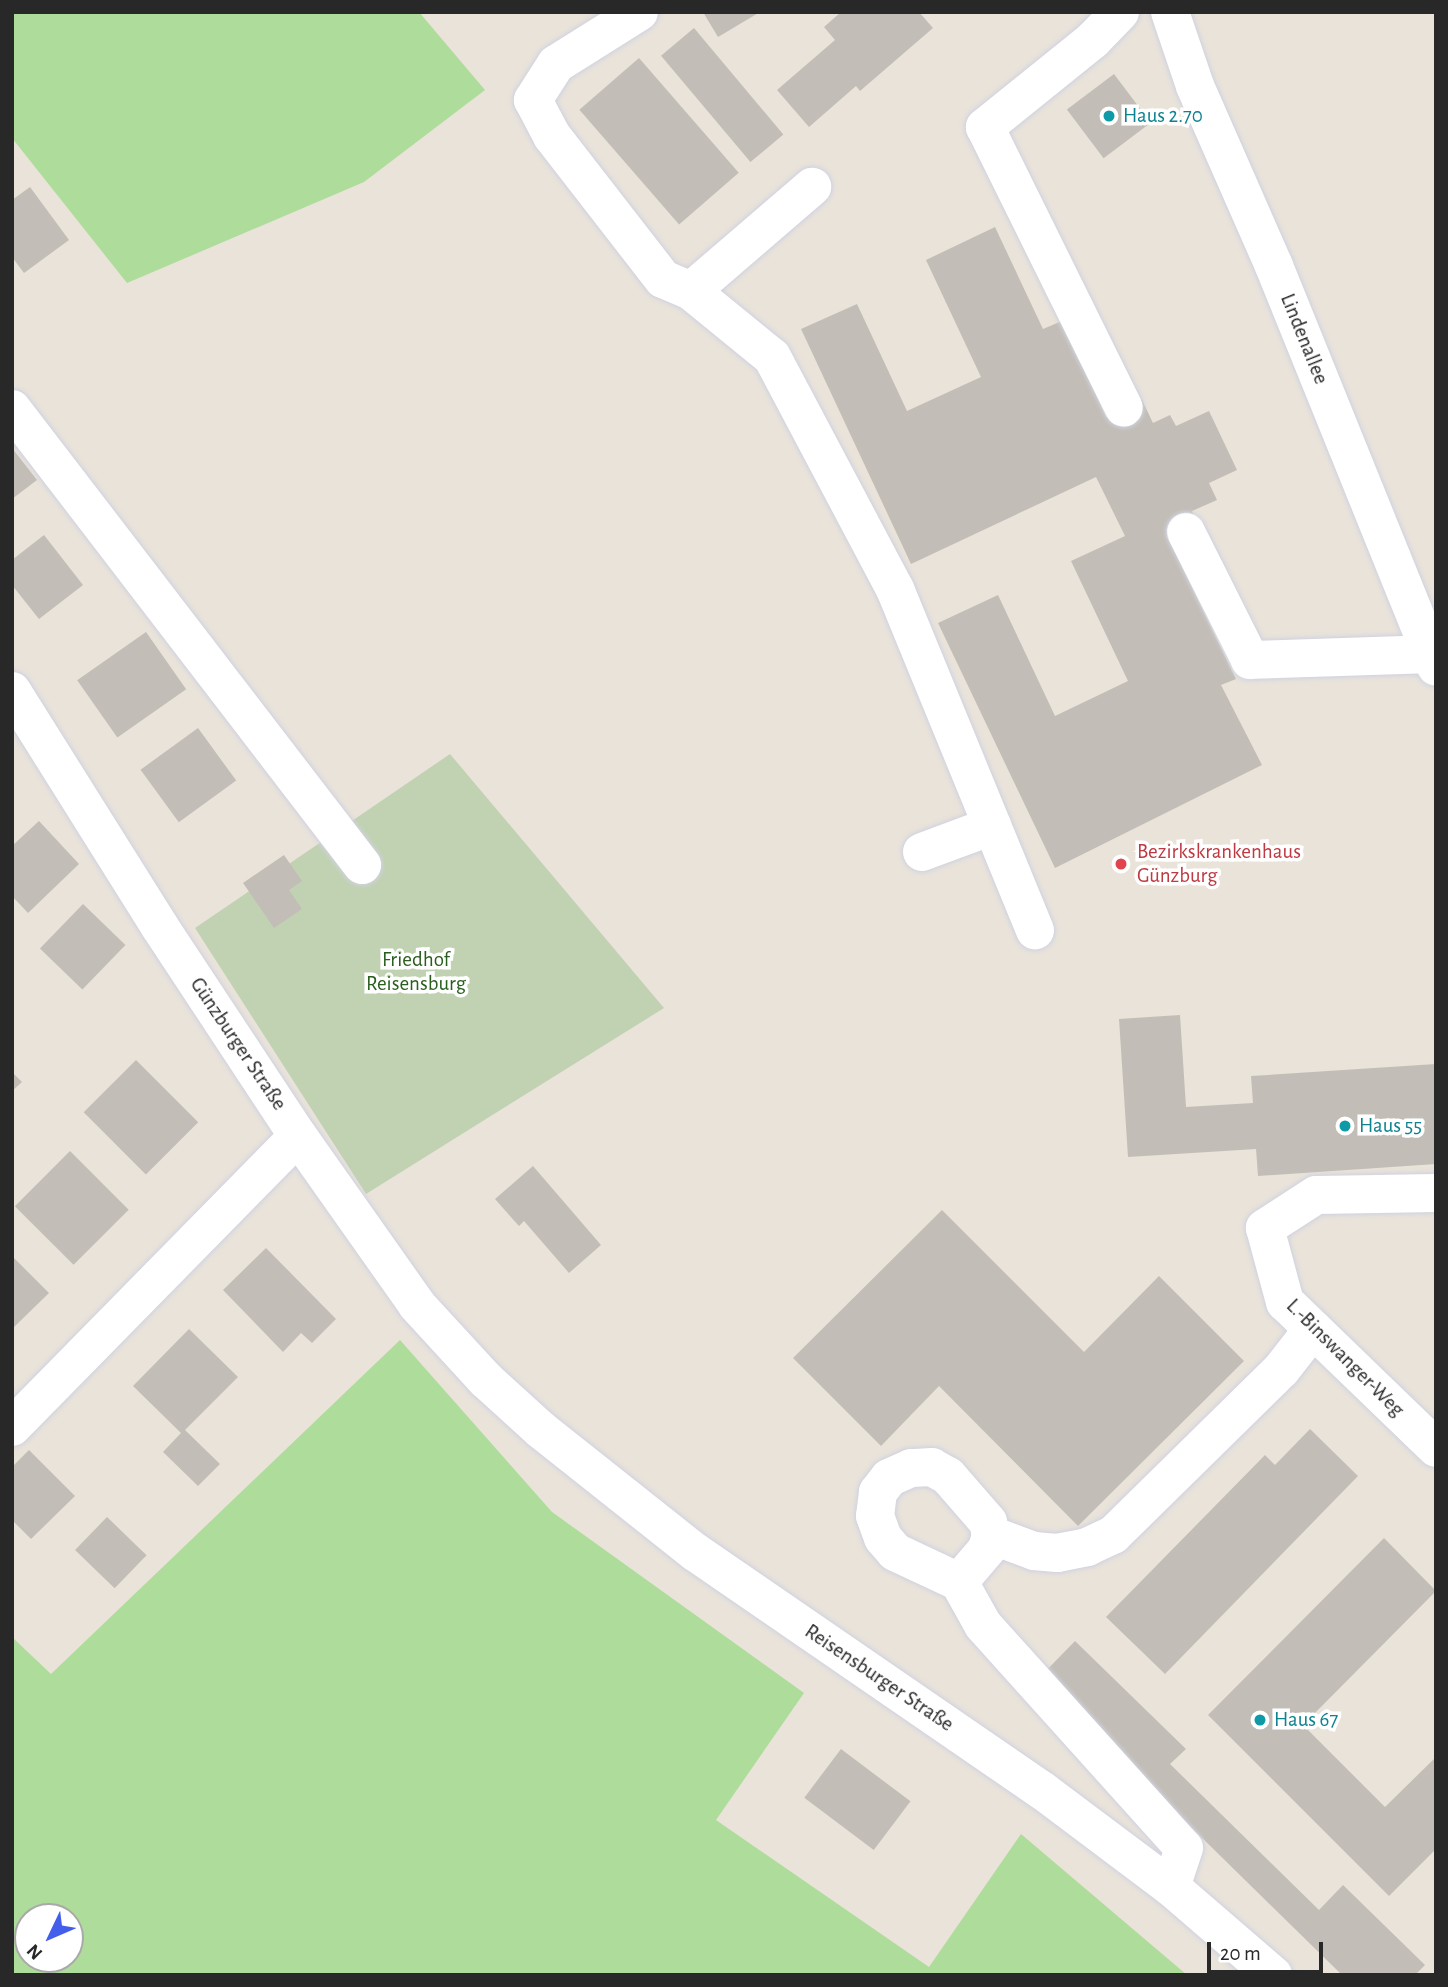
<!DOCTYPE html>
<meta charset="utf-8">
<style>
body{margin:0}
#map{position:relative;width:1448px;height:1987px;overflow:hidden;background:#e9e3da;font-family:"Alegreya Sans",sans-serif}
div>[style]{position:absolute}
.green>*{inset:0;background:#aedc9a}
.cemetery>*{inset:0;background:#c1d2b2}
.building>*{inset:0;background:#c2bdb6;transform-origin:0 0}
.roads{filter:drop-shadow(0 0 2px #d0d2e0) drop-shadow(0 0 2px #d0d2e0)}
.minor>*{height:38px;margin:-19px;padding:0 19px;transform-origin:19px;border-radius:19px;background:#fff}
.dots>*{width:19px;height:19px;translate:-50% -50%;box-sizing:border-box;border:4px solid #fff;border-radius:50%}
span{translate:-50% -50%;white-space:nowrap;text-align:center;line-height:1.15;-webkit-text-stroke:7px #fff;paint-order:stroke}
.culture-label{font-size:21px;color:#0d838f}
.left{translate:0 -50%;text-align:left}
.street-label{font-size:21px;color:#282828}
.health-label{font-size:21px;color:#be3a42}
.park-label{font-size:21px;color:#295e1e}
.frame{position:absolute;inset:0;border:14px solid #282828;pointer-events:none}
.north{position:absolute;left:14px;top:1903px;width:70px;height:70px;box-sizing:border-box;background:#fff;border:2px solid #a9a9a9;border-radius:50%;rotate:226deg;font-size:19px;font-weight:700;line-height:28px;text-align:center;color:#282828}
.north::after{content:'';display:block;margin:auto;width:24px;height:32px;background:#445eec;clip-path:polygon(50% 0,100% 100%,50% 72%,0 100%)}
.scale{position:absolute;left:1207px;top:1942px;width:116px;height:32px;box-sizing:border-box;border:4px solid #282828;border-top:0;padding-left:9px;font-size:21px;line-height:24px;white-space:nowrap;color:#282828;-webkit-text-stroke:5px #fff;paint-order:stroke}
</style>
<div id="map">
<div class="green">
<i style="clip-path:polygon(12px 12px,419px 12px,485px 90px,364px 182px,127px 283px,12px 138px)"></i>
<i style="clip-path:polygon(evenodd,400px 1340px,552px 1512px,804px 1693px,716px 1820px,929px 1967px,1021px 1834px,1187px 1975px,12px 1975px,12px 1637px,51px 1674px,400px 1340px,28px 1917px,70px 1917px,70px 1959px,28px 1959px,28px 1917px)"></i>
</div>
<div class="cemetery">
<i style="clip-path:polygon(450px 754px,664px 1008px,366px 1194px,195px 928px)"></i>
</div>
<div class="building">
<i style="clip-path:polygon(703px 12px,760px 12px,718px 37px)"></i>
<i style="clip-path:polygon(841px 12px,919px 12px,933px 28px,860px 91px,856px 86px,809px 127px,777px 90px,835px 40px,824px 27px)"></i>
<i style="left:694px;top:28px;width:139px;height:43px;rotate:50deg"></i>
<i style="left:639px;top:58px;width:152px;height:79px;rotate:49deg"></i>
<i style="left:1114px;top:74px;width:61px;height:59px;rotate:53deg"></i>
<i style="clip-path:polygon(30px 187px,69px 240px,24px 273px,12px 257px,12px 200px)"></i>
<i style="clip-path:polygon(995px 227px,1043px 329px,1062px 321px,1106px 417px,1142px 400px,1153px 423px,1170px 415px,1176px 426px,1209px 411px,1237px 470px,1209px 483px,1217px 500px,1192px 511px,1199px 526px,1169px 540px,1236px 679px,1221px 685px,1262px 765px,1055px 868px,938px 623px,998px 595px,1055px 716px,1128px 681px,1071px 561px,1125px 536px,1096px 477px,911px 564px,801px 329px,857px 304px,907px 411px,981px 377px,926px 260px)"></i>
<i style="clip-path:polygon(12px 448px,37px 480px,12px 499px)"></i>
<i style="clip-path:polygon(44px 535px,83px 585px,39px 619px,12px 585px,12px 560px)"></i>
<i style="left:146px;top:632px;width:70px;height:84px;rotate:55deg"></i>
<i style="left:198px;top:728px;width:65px;height:71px;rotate:54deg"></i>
<i style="clip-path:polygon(39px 821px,79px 864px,28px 913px,12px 896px,12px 846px)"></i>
<i style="clip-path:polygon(284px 855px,302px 881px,289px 890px,302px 909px,274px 928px,243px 883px)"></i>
<i style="left:83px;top:904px;width:59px;height:62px;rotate:44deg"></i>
<i style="clip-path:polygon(1180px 1015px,1186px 1107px,1253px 1103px,1251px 1076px,1436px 1064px,1436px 1164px,1258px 1176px,1256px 1149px,1128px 1157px,1119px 1019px)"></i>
<i style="left:136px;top:1060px;width:88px;height:74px;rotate:45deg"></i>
<i style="clip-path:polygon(12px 1072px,22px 1082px,12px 1091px)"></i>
<i style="left:70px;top:1151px;width:83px;height:78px;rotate:45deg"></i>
<i style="clip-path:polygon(533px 1166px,601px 1245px,569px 1273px,524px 1221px,519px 1226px,495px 1199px)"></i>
<i style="clip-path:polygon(942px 1210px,1084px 1352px,1159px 1276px,1244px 1361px,1078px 1526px,939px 1386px,881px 1446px,793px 1358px)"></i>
<i style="clip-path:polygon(266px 1248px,336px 1319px,312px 1343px,301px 1333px,283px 1352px,223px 1290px)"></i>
<i style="clip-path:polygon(12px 1256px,49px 1293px,12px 1329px)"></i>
<i style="clip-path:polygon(189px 1329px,238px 1377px,185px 1430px,220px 1464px,198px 1486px,163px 1452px,181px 1433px,133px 1386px)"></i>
<i style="clip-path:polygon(1310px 1429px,1358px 1476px,1165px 1674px,1106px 1617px,1265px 1455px,1275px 1465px)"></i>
<i style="clip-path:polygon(29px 1450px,75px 1496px,31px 1539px,12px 1520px,12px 1467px)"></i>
<i style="left:107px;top:1517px;width:55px;height:46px;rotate:44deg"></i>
<i style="clip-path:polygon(1384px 1538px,1436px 1591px,1303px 1725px,1385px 1807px,1436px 1757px,1436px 1849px,1389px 1896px,1208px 1715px)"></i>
<i style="clip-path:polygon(1075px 1641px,1186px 1749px,1170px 1764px,1319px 1910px,1343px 1885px,1425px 1965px,1415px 1975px,1342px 1975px,1039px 1678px)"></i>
<i style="left:841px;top:1749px;width:87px;height:61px;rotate:37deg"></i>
</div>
<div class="roads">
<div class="minor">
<i style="left:639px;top:12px;width:98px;rotate:147.9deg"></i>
<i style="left:556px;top:64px;width:43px;rotate:122.6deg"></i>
<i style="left:533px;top:100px;width:41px;rotate:62.2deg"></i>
<i style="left:552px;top:136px;width:181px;rotate:52.2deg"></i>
<i style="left:663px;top:279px;width:30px;rotate:23deg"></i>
<i style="left:691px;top:291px;width:104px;rotate:39.2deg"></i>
<i style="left:772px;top:357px;width:263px;rotate:62.1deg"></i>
<i style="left:895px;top:589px;width:369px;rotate:67.7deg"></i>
<i style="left:1120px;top:12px;width:39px;rotate:134deg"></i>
<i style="left:1093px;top:40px;width:139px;rotate:141.1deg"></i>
<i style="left:985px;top:127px;width:313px;rotate:63.7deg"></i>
<i style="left:1170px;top:12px;width:78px;rotate:71.3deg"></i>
<i style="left:1195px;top:86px;width:197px;rotate:66.3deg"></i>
<i style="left:1274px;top:266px;width:432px;rotate:68deg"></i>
<i style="left:691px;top:291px;width:160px;rotate:-40.7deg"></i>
<i style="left:12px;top:409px;width:575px;rotate:52.49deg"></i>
<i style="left:1186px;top:532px;width:143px;rotate:63.4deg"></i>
<i style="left:1250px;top:660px;width:180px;rotate:-1.9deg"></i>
<i style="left:12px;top:691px;width:279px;rotate:57.9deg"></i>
<i style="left:160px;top:927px;width:250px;rotate:56.6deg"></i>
<i style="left:298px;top:1136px;width:207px;rotate:54.8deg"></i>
<i style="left:417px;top:1305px;width:102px;rotate:47.4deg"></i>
<i style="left:486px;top:1380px;width:74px;rotate:42.3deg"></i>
<i style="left:541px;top:1430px;width:196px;rotate:38.4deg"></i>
<i style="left:695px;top:1552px;width:422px;rotate:34.5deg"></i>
<i style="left:1043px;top:1791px;width:160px;rotate:36.9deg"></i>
<i style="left:1171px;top:1887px;width:135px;rotate:40.8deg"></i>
<i style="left:922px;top:852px;width:75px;rotate:-20.4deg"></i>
<i style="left:1436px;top:1193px;width:120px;rotate:179deg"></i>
<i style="left:1316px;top:1195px;width:61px;rotate:147.1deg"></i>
<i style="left:1265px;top:1228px;width:77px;rotate:74.9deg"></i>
<i style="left:1285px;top:1302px;width:210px;rotate:44deg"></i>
<i style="left:12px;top:1427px;width:408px;rotate:-45.5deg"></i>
<i style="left:991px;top:1535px;width:46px;rotate:20.4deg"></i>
<i style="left:1034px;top:1551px;width:23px;rotate:5deg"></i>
<i style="left:1057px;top:1553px;width:31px;rotate:-11deg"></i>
<i style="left:1087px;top:1547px;width:29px;rotate:-25deg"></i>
<i style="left:1113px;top:1535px;width:235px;rotate:-44.5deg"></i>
<i style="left:1281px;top:1370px;width:52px;rotate:-52deg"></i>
<i style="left:959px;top:1582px;width:43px;rotate:-49.7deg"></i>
<i style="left:987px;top:1549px;width:15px;rotate:-74deg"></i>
<i style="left:991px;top:1535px;width:13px;rotate:-103deg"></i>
<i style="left:988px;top:1522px;width:61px;rotate:-131deg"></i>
<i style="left:948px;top:1476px;width:18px;rotate:-151deg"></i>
<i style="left:932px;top:1467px;width:21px;rotate:177deg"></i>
<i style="left:911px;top:1468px;width:24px;rotate:156deg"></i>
<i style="left:889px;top:1478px;width:18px;rotate:128deg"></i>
<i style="left:878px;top:1492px;width:24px;rotate:97deg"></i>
<i style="left:875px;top:1516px;width:23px;rotate:70deg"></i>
<i style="left:883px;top:1538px;width:18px;rotate:49deg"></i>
<i style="left:895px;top:1552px;width:71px;rotate:25.1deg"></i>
<i style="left:959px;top:1582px;width:49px;rotate:60.8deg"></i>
<i style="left:983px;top:1625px;width:300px;rotate:48deg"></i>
<i style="left:1184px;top:1848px;width:41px;rotate:108.4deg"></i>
</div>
</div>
<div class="dots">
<i style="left:1109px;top:116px;background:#0f9aa8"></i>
<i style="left:1121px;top:864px;background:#e0444e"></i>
<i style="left:1345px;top:1126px;background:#0f9aa8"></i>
<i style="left:1260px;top:1720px;background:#0f9aa8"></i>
</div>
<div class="culture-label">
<span class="left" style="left:1123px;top:116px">Haus 2.70</span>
<span class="left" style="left:1359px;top:1126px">Haus 55</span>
<span class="left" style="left:1274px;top:1720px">Haus 67</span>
</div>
<div class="street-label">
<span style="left:1304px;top:339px;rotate:68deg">Lindenallee</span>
<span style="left:238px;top:1044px;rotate:56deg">Günzburger Straße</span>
<span style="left:1345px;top:1358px;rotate:45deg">L.-Binswanger-Weg</span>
<span style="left:879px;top:1678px;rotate:34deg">Reisensburger Straße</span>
</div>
<div class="health-label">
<span class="left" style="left:1137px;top:864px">Bezirkskrankenhaus<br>Günzburg</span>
</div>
<div class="park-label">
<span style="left:416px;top:972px">Friedhof<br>Reisensburg</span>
</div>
<div class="frame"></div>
<div class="north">N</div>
<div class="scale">20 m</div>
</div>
